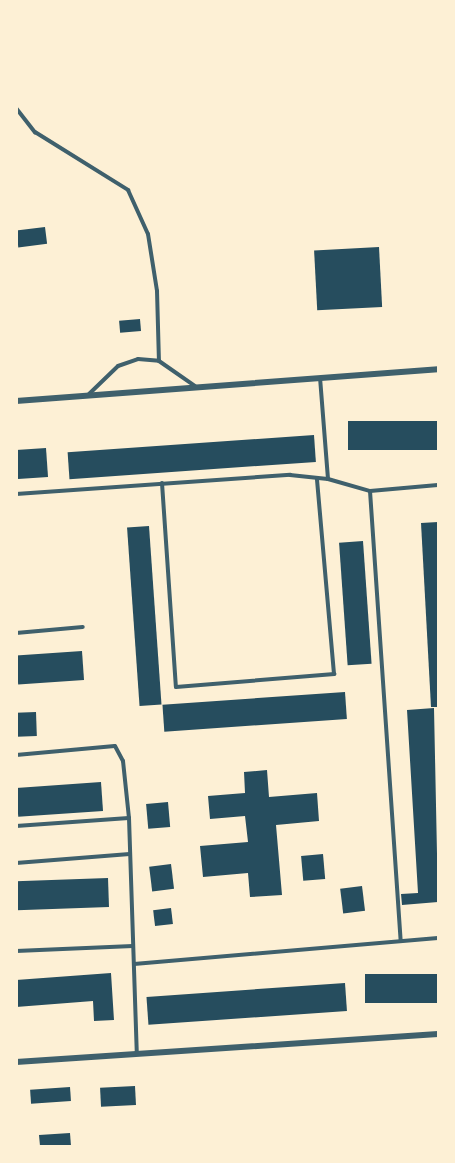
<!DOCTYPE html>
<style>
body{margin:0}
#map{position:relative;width:455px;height:1163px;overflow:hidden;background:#fdf0d5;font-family:"Fira Sans",sans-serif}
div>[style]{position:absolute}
.building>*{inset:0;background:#264d5e;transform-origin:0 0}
.service>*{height:4px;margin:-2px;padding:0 2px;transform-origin:2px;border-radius:2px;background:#3f606c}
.minor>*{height:6px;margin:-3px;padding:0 3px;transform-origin:3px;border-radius:3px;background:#3f606c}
span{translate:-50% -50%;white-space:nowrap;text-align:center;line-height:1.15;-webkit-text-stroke:4.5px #fdf0d5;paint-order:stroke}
.frame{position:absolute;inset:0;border:18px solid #fdf0d5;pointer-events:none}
</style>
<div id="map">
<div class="building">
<i style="left:45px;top:227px;width:17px;height:29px;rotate:83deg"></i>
<i style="left:379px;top:247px;width:60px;height:65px;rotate:87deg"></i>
<i style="left:140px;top:319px;width:12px;height:21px;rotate:85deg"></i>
<i style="left:438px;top:421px;width:29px;height:90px;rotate:90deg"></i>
<i style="left:314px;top:435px;width:27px;height:247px;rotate:86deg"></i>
<i style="left:46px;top:448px;width:29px;height:30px;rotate:86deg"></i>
<i style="clip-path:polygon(438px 522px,438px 707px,431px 707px,421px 523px)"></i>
<i style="left:149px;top:526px;width:179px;height:22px;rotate:86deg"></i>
<i style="left:363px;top:541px;width:123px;height:24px;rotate:86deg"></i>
<i style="left:82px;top:651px;width:29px;height:66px;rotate:86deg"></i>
<i style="left:345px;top:692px;width:27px;height:183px;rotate:86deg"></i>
<i style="clip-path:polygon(434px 708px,438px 902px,402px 905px,401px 894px,418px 893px,407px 710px)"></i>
<i style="left:36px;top:712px;width:24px;height:20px;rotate:88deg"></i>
<i style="clip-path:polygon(267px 770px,269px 797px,317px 793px,319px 821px,276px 825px,282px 895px,250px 897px,248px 873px,203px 877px,200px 846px,248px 842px,245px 816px,210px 819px,208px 796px,245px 793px,244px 772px)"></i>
<i style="left:101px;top:782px;width:29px;height:85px;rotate:86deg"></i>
<i style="left:168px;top:802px;width:25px;height:22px;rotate:85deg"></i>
<i style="left:323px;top:854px;width:25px;height:22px;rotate:85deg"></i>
<i style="left:171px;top:864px;width:25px;height:22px;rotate:83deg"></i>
<i style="left:108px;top:878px;width:29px;height:92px;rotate:88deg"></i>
<i style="left:362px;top:886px;width:25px;height:22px;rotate:83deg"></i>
<i style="left:171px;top:908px;width:16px;height:18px;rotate:83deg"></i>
<i style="clip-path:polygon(111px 973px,114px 1020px,94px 1021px,93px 1001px,16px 1007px,16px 980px)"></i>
<i style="left:438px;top:974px;width:29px;height:73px;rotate:90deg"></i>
<i style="left:345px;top:983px;width:28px;height:199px;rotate:86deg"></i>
<i style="left:135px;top:1086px;width:19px;height:35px;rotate:87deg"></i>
<i style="left:70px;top:1087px;width:14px;height:40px;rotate:86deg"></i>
<i style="clip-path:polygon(70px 1133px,71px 1146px,40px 1146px,39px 1135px)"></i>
</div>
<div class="service">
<i style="left:16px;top:108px;width:31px;rotate:52deg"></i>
<i style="left:35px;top:132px;width:110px;rotate:31.9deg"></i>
<i style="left:128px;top:190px;width:48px;rotate:65.6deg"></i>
<i style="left:148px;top:234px;width:58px;rotate:81deg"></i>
<i style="left:157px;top:291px;width:70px;rotate:88.4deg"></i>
<i style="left:89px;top:394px;width:40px;rotate:-44deg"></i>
<i style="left:118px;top:366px;width:21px;rotate:-19deg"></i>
<i style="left:138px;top:359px;width:21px;rotate:5deg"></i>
<i style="left:159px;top:361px;width:44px;rotate:34.8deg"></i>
<i style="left:328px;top:479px;width:44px;rotate:15.9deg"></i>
<i style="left:370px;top:491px;width:68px;rotate:-5deg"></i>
<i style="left:162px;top:483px;width:204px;rotate:86.1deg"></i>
<i style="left:176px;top:687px;width:159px;rotate:-4.7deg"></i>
<i style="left:334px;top:674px;width:195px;rotate:-95deg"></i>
<i style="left:370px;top:491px;width:450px;rotate:86.1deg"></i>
<i style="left:16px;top:494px;width:275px;rotate:-4deg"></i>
<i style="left:290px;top:475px;width:38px;rotate:6deg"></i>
<i style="left:328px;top:479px;width:101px;rotate:-94.5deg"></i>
<i style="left:16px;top:633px;width:67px;rotate:-5.1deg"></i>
<i style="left:16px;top:755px;width:99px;rotate:-5.2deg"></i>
<i style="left:115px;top:746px;width:17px;rotate:62deg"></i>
<i style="left:123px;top:761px;width:57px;rotate:84deg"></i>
<i style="left:129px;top:818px;width:235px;rotate:88.1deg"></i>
<i style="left:16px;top:826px;width:113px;rotate:-4deg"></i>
<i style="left:16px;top:863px;width:114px;rotate:-4.5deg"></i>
<i style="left:16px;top:951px;width:117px;rotate:-2.4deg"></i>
<i style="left:134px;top:964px;width:305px;rotate:-4.9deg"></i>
</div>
<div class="minor">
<i style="left:16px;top:401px;width:423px;rotate:-4.3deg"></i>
<i style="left:16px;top:1062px;width:423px;rotate:-3.8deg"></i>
</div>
<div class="frame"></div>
</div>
